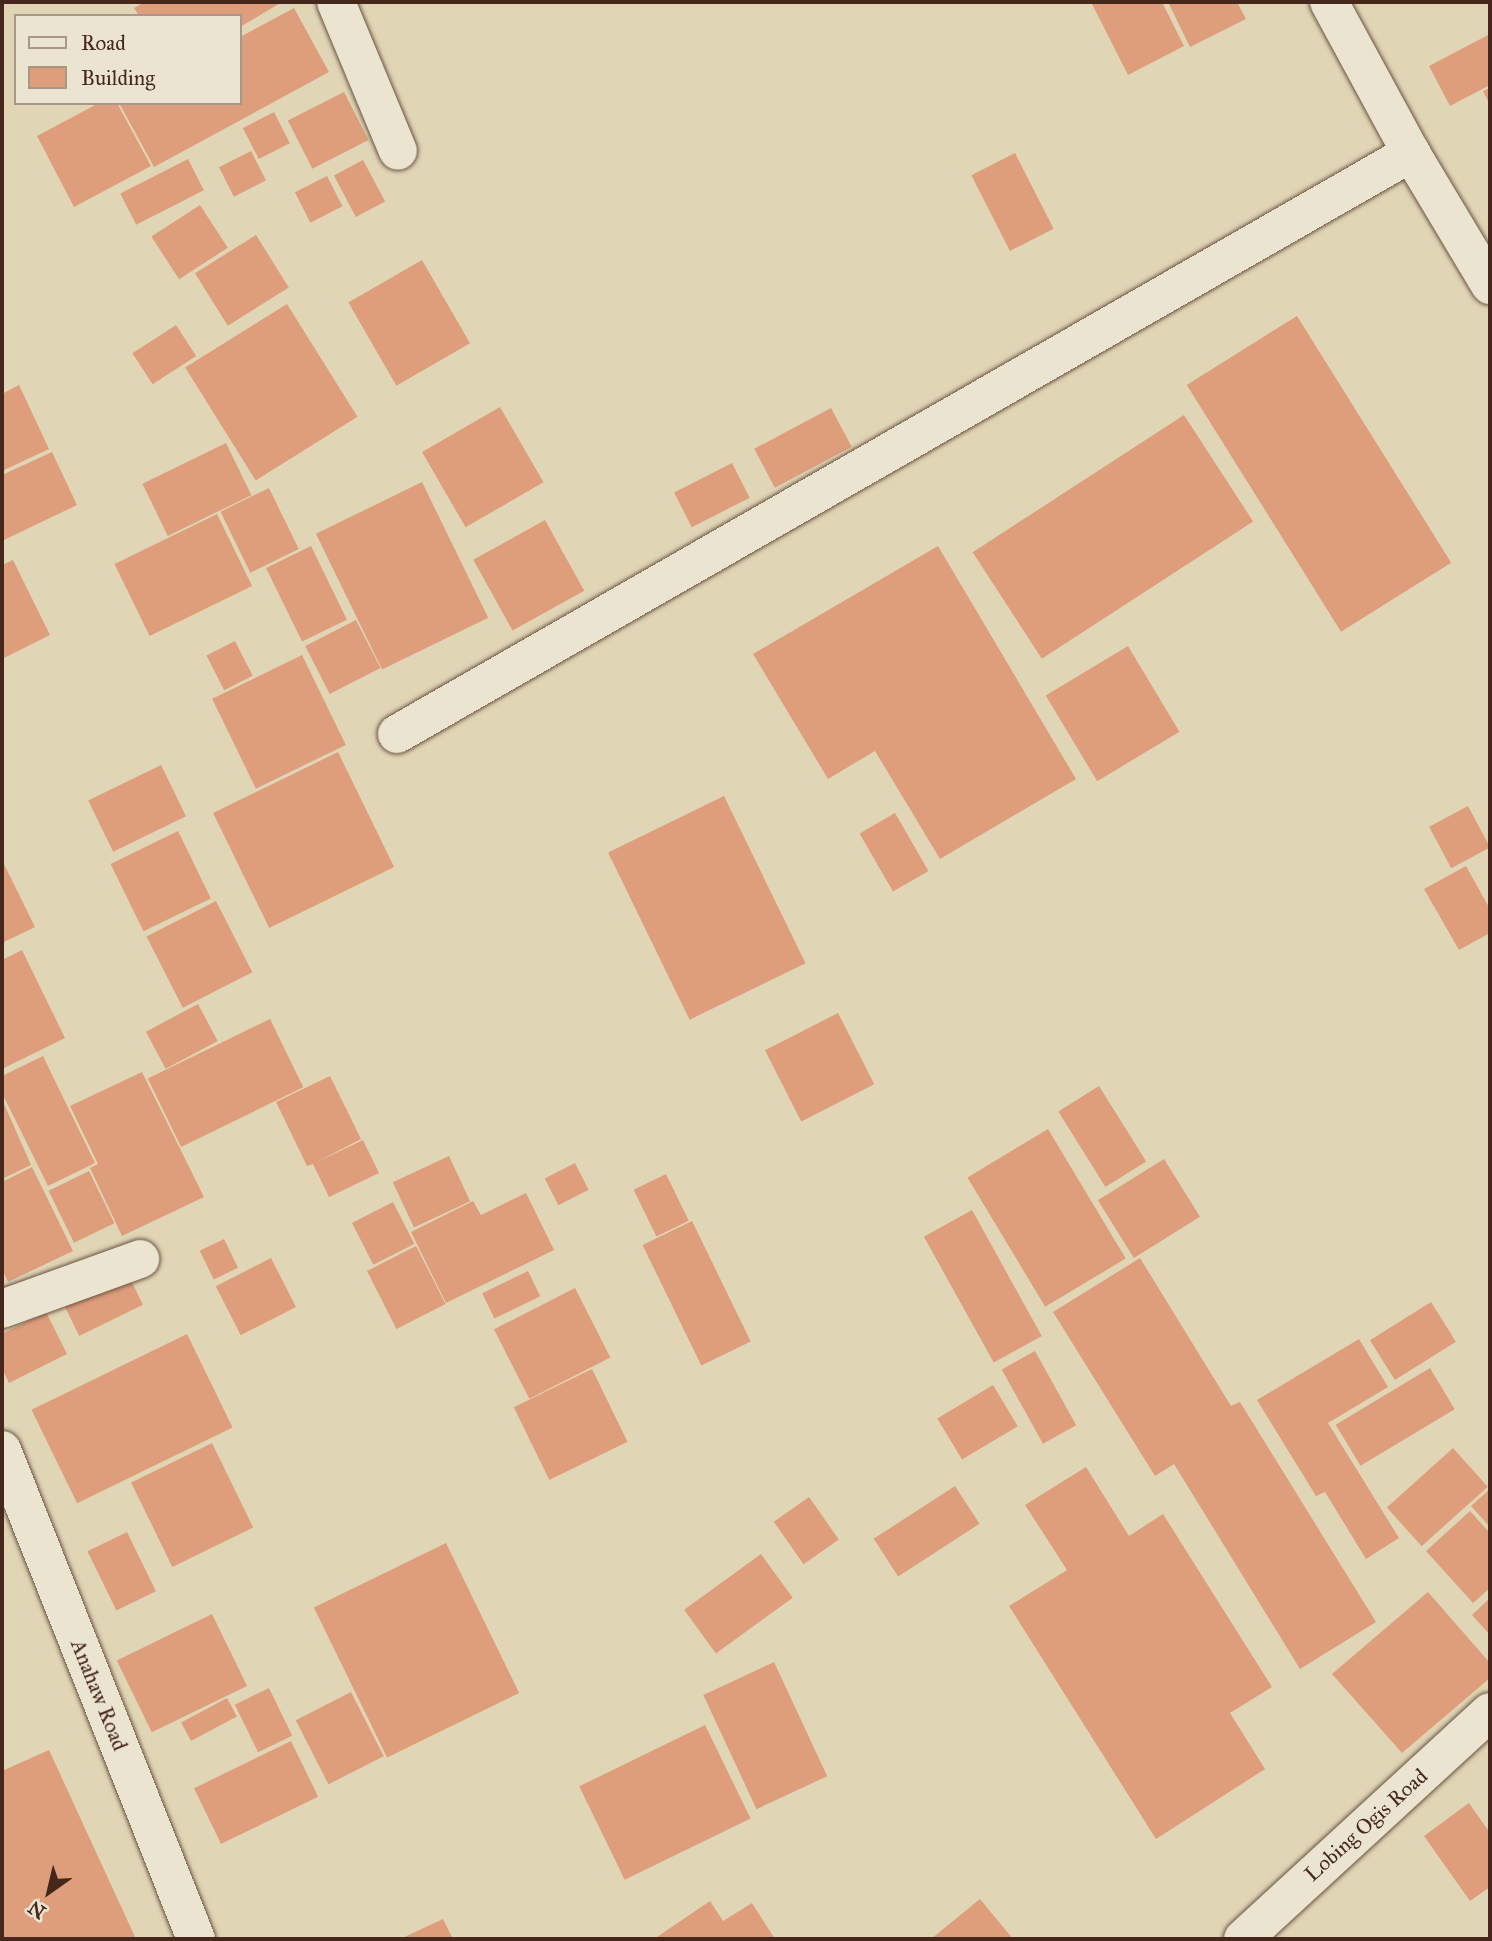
<!DOCTYPE html>
<style>
body{margin:0}
#map{position:relative;width:1492px;height:1941px;overflow:hidden;background:#e0d6b6;font-family:"IM FELL Great Primer",serif}
div>[style]{position:absolute}
.building>*{inset:0;background:#de9e7c;transform-origin:0 0}
.roads{filter:drop-shadow(0 0 2px #6c5342) drop-shadow(0 0 2px #6c5342)}
.street>*{height:38px;margin:-19px;padding:0 19px;transform-origin:19px;border-radius:19px;background:#ebe4d0}
.secondary>*{height:38px;margin:-19px;padding:0 19px;transform-origin:19px;border-radius:19px;background:#ebe4d0}
span{translate:-50% -50%;white-space:nowrap;text-align:center;line-height:1.15;-webkit-text-stroke:6px #ebe4d0;paint-order:stroke}
.street-label{font-size:21px;color:#46271b}
.frame{position:absolute;inset:0;border:4px solid #46271b;pointer-events:none}
.legend{position:absolute;left:14px;top:14px;width:228px;height:91px;box-sizing:border-box;background:#ebe4d0;border:2px solid #a99888;margin:0;padding:9px 12px;list-style:none;font-size:21px;color:#46271b}
.legend li{display:flex;align-items:center;gap:14px;height:35px}
.legend b{width:35px;border:2px solid #a99888}
.north{position:absolute;left:14px;top:1857px;width:70px;height:70px;-webkit-text-stroke:5px #ebe4d0;paint-order:stroke;rotate:214deg;font-size:19px;font-weight:700;line-height:28px;text-align:center;color:#46271b}
.north::after{content:'';display:block;margin:auto;width:24px;height:32px;background:#46271b;clip-path:polygon(50% 0,100% 100%,50% 72%,0 100%)}
</style>
<div id="map">
<div class="building">
<i style="clip-path:polygon(145px 2px,282px 2px,240px 27px,240px 16px,139px 16px,134px 8px)"></i>
<i style="clip-path:polygon(1091px 2px,1162px 2px,1184px 46px,1128px 75px)"></i>
<i style="clip-path:polygon(1168px 2px,1237px 2px,1246px 19px,1190px 47px)"></i>
<i style="clip-path:polygon(294px 8px,329px 72px,154px 167px,119px 103px,240px 103px,240px 37px)"></i>
<i style="clip-path:polygon(1490px 34px,1490px 85px,1450px 106px,1429px 66px)"></i>
<i style="clip-path:polygon(1490px 88px,1490px 105px,1483px 91px)"></i>
<i style="left:344px;top:92px;width:54px;height:63px;rotate:63deg"></i>
<i style="clip-path:polygon(99px 103px,117px 103px,151px 166px,74px 207px,37px 136px)"></i>
<i style="left:274px;top:112px;width:35px;height:35px;rotate:63deg"></i>
<i style="left:251px;top:151px;width:33px;height:36px;rotate:63deg"></i>
<i style="left:1015px;top:153px;width:85px;height:49px;rotate:63deg"></i>
<i style="left:188px;top:159px;width:35px;height:76px;rotate:63deg"></i>
<i style="left:363px;top:160px;width:47px;height:33px;rotate:62deg"></i>
<i style="left:327px;top:176px;width:34px;height:36px;rotate:63deg"></i>
<i style="left:200px;top:205px;width:51px;height:58px;rotate:57deg"></i>
<i style="left:256px;top:235px;width:62px;height:72px;rotate:58deg"></i>
<i style="left:422px;top:260px;width:96px;height:85px;rotate:60deg"></i>
<i style="left:287px;top:304px;width:133px;height:120px;rotate:58deg"></i>
<i style="left:1297px;top:316px;width:291px;height:130px;rotate:58deg"></i>
<i style="left:176px;top:325px;width:37px;height:52px;rotate:57deg"></i>
<i style="clip-path:polygon(19px 385px,49px 449px,2px 471px,2px 394px)"></i>
<i style="left:500px;top:407px;width:87px;height:90px;rotate:60deg"></i>
<i style="left:831px;top:408px;width:44px;height:87px;rotate:62deg"></i>
<i style="left:1184px;top:415px;width:127px;height:252px;rotate:57deg"></i>
<i style="left:226px;top:443px;width:58px;height:93px;rotate:64deg"></i>
<i style="clip-path:polygon(52px 452px,77px 505px,4px 540px,2px 475px)"></i>
<i style="left:732px;top:463px;width:39px;height:65px;rotate:63deg"></i>
<i style="left:422px;top:482px;width:151px;height:118px;rotate:64deg"></i>
<i style="left:269px;top:488px;width:68px;height:54px;rotate:64deg"></i>
<i style="left:217px;top:514px;width:80px;height:114px;rotate:64deg"></i>
<i style="left:545px;top:520px;width:81px;height:82px;rotate:61deg"></i>
<i style="left:311px;top:546px;width:82px;height:50px;rotate:64deg"></i>
<i style="clip-path:polygon(938px 546px,1076px 779px,940px 859px,875px 751px,828px 779px,753px 654px)"></i>
<i style="clip-path:polygon(13px 560px,50px 635px,2px 659px,2px 565px)"></i>
<i style="left:356px;top:620px;width:54px;height:57px;rotate:63deg"></i>
<i style="left:235px;top:641px;width:39px;height:32px;rotate:63deg"></i>
<i style="left:1128px;top:646px;width:100px;height:96px;rotate:59deg"></i>
<i style="left:302px;top:655px;width:100px;height:100px;rotate:64deg"></i>
<i style="left:338px;top:752px;width:128px;height:139px;rotate:64deg"></i>
<i style="left:161px;top:765px;width:57px;height:81px;rotate:64deg"></i>
<i style="left:724px;top:796px;width:186px;height:129px;rotate:64deg"></i>
<i style="left:1468px;top:806px;width:47px;height:44px;rotate:62deg"></i>
<i style="left:895px;top:813px;width:67px;height:41px;rotate:60deg"></i>
<i style="left:178px;top:831px;width:75px;height:75px;rotate:64deg"></i>
<i style="clip-path:polygon(2px 860px,35px 927px,2px 943px)"></i>
<i style="clip-path:polygon(1466px 866px,1490px 909px,1490px 933px,1459px 950px,1424px 889px)"></i>
<i style="left:216px;top:901px;width:80px;height:78px;rotate:63deg"></i>
<i style="clip-path:polygon(22px 950px,65px 1038px,2px 1069px,2px 960px)"></i>
<i style="left:198px;top:1004px;width:42px;height:59px;rotate:62deg"></i>
<i style="left:838px;top:1013px;width:80px;height:82px;rotate:63deg"></i>
<i style="left:270px;top:1019px;width:76px;height:136px;rotate:64deg"></i>
<i style="clip-path:polygon(43px 1056px,95px 1163px,48px 1186px,2px 1093px,2px 1076px)"></i>
<i style="clip-path:polygon(142px 1072px,204px 1197px,122px 1236px,90px 1168px,98px 1164px,70px 1106px)"></i>
<i style="clip-path:polygon(330px 1076px,361px 1139px,315px 1163px,363px 1140px,379px 1173px,329px 1197px,313px 1164px,307px 1166px,276px 1102px)"></i>
<i style="left:1099px;top:1086px;width:89px;height:48px;rotate:58deg"></i>
<i style="clip-path:polygon(2px 1099px,31px 1165px,2px 1179px)"></i>
<i style="left:1048px;top:1129px;width:151px;height:94px;rotate:59deg"></i>
<i style="left:449px;top:1156px;width:50px;height:62px;rotate:65deg"></i>
<i style="left:1164px;top:1159px;width:68px;height:78px;rotate:58deg"></i>
<i style="left:575px;top:1163px;width:30px;height:34px;rotate:63deg"></i>
<i style="clip-path:polygon(32px 1167px,73px 1251px,8px 1282px,2px 1269px,2px 1182px)"></i>
<i style="left:89px;top:1171px;width:58px;height:45px;rotate:64deg"></i>
<i style="left:666px;top:1174px;width:52px;height:36px;rotate:64deg"></i>
<i style="clip-path:polygon(526px 1193px,554px 1250px,446px 1303px,411px 1232px,473px 1201px,481px 1215px)"></i>
<i style="left:393px;top:1202px;width:47px;height:46px;rotate:63deg"></i>
<i style="left:972px;top:1210px;width:144px;height:55px;rotate:61deg"></i>
<i style="left:692px;top:1221px;width:134px;height:55px;rotate:64deg"></i>
<i style="left:224px;top:1239px;width:32px;height:27px;rotate:64deg"></i>
<i style="left:416px;top:1246px;width:65px;height:55px;rotate:63deg"></i>
<i style="left:271px;top:1258px;width:55px;height:62px;rotate:63deg"></i>
<i style="clip-path:polygon(1140px 1258px,1231px 1406px,1240px 1402px,1376px 1622px,1300px 1669px,1174px 1464px,1155px 1476px,1053px 1312px)"></i>
<i style="left:125px;top:1268px;width:41px;height:71px;rotate:64deg"></i>
<i style="left:528px;top:1271px;width:28px;height:51px;rotate:64deg"></i>
<i style="left:575px;top:1288px;width:78px;height:91px;rotate:63deg"></i>
<i style="left:1431px;top:1302px;width:47px;height:72px;rotate:58deg"></i>
<i style="clip-path:polygon(46px 1312px,67px 1354px,9px 1383px,2px 1368px,2px 1334px)"></i>
<i style="left:187px;top:1334px;width:104px;height:173px;rotate:64deg"></i>
<i style="clip-path:polygon(1359px 1339px,1388px 1387px,1328px 1423px,1399px 1538px,1366px 1559px,1325px 1492px,1316px 1496px,1257px 1400px)"></i>
<i style="left:1035px;top:1351px;width:85px;height:38px;rotate:61deg"></i>
<i style="left:1430px;top:1368px;width:48px;height:110px;rotate:59deg"></i>
<i style="left:592px;top:1369px;width:81px;height:87px;rotate:64deg"></i>
<i style="left:993px;top:1385px;width:48px;height:65px;rotate:59deg"></i>
<i style="left:212px;top:1443px;width:94px;height:90px;rotate:64deg"></i>
<i style="left:1453px;top:1448px;width:52px;height:89px;rotate:48deg"></i>
<i style="clip-path:polygon(1086px 1467px,1129px 1536px,1163px 1514px,1272px 1687px,1230px 1713px,1265px 1769px,1156px 1839px,1009px 1606px,1067px 1570px,1025px 1505px)"></i>
<i style="left:955px;top:1486px;width:45px;height:97px;rotate:57deg"></i>
<i style="clip-path:polygon(1490px 1489px,1490px 1527px,1471px 1506px)"></i>
<i style="left:809px;top:1497px;width:52px;height:43px;rotate:55deg"></i>
<i style="clip-path:polygon(1470px 1511px,1490px 1533px,1490px 1588px,1473px 1603px,1426px 1551px)"></i>
<i style="left:127px;top:1532px;width:66px;height:44px;rotate:64deg"></i>
<i style="left:446px;top:1543px;width:167px;height:147px;rotate:64deg"></i>
<i style="left:761px;top:1554px;width:54px;height:95px;rotate:54deg"></i>
<i style="clip-path:polygon(1428px 1592px,1490px 1663px,1490px 1678px,1402px 1753px,1332px 1674px)"></i>
<i style="clip-path:polygon(1490px 1598px,1490px 1635px,1472px 1615px)"></i>
<i style="left:212px;top:1614px;width:80px;height:106px;rotate:64deg"></i>
<i style="left:774px;top:1662px;width:126px;height:78px;rotate:65deg"></i>
<i style="left:269px;top:1688px;width:53px;height:38px;rotate:64deg"></i>
<i style="left:351px;top:1692px;width:72px;height:62px;rotate:63deg"></i>
<i style="left:227px;top:1698px;width:21px;height:52px;rotate:62deg"></i>
<i style="left:705px;top:1725px;width:104px;height:140px;rotate:64deg"></i>
<i style="left:291px;top:1741px;width:62px;height:108px;rotate:64deg"></i>
<i style="clip-path:polygon(49px 1750px,136px 1939px,4px 1939px,2px 1934px,2px 1771px)"></i>
<i style="clip-path:polygon(1469px 1803px,1490px 1833px,1490px 1887px,1470px 1901px,1424px 1836px)"></i>
<i style="clip-path:polygon(980px 1899px,1013px 1939px,931px 1939px)"></i>
<i style="clip-path:polygon(710px 1901px,723px 1921px,752px 1903px,775px 1939px,654px 1939px)"></i>
<i style="clip-path:polygon(443px 1919px,453px 1939px,400px 1939px)"></i>
</div>
<div class="roads">
<div class="street">
<i style="left:336px;top:2px;width:161px;rotate:67.4deg"></i>
<i style="left:1329px;top:2px;width:172px;rotate:61.5deg"></i>
<i style="left:1411px;top:153px;width:154px;rotate:59.1deg"></i>
<i style="left:397px;top:734px;width:1169px;rotate:-29.81deg"></i>
<i style="left:2px;top:1309px;width:147px;rotate:-19.9deg"></i>
<i style="left:1243px;top:1939px;width:335px;rotate:-42.6deg"></i>
</div>
<div class="secondary">
<i style="left:2px;top:1450px;width:526px;rotate:68.36deg"></i>
</div>
</div>
<div class="street-label">
<span style="left:99px;top:1695px;rotate:68deg">Anahaw Road</span>
<span style="left:1366px;top:1825px;rotate:-42deg">Lobing Ogis Road</span>
</div>
<div class="frame"></div>
<ul class="legend">
<li><b style="height:9px;background:#ebe4d0"></b>Road</li>
<li><b style="height:19px;background:#de9e7c"></b>Building</li>
</ul>
<div class="north">N</div>
</div>
